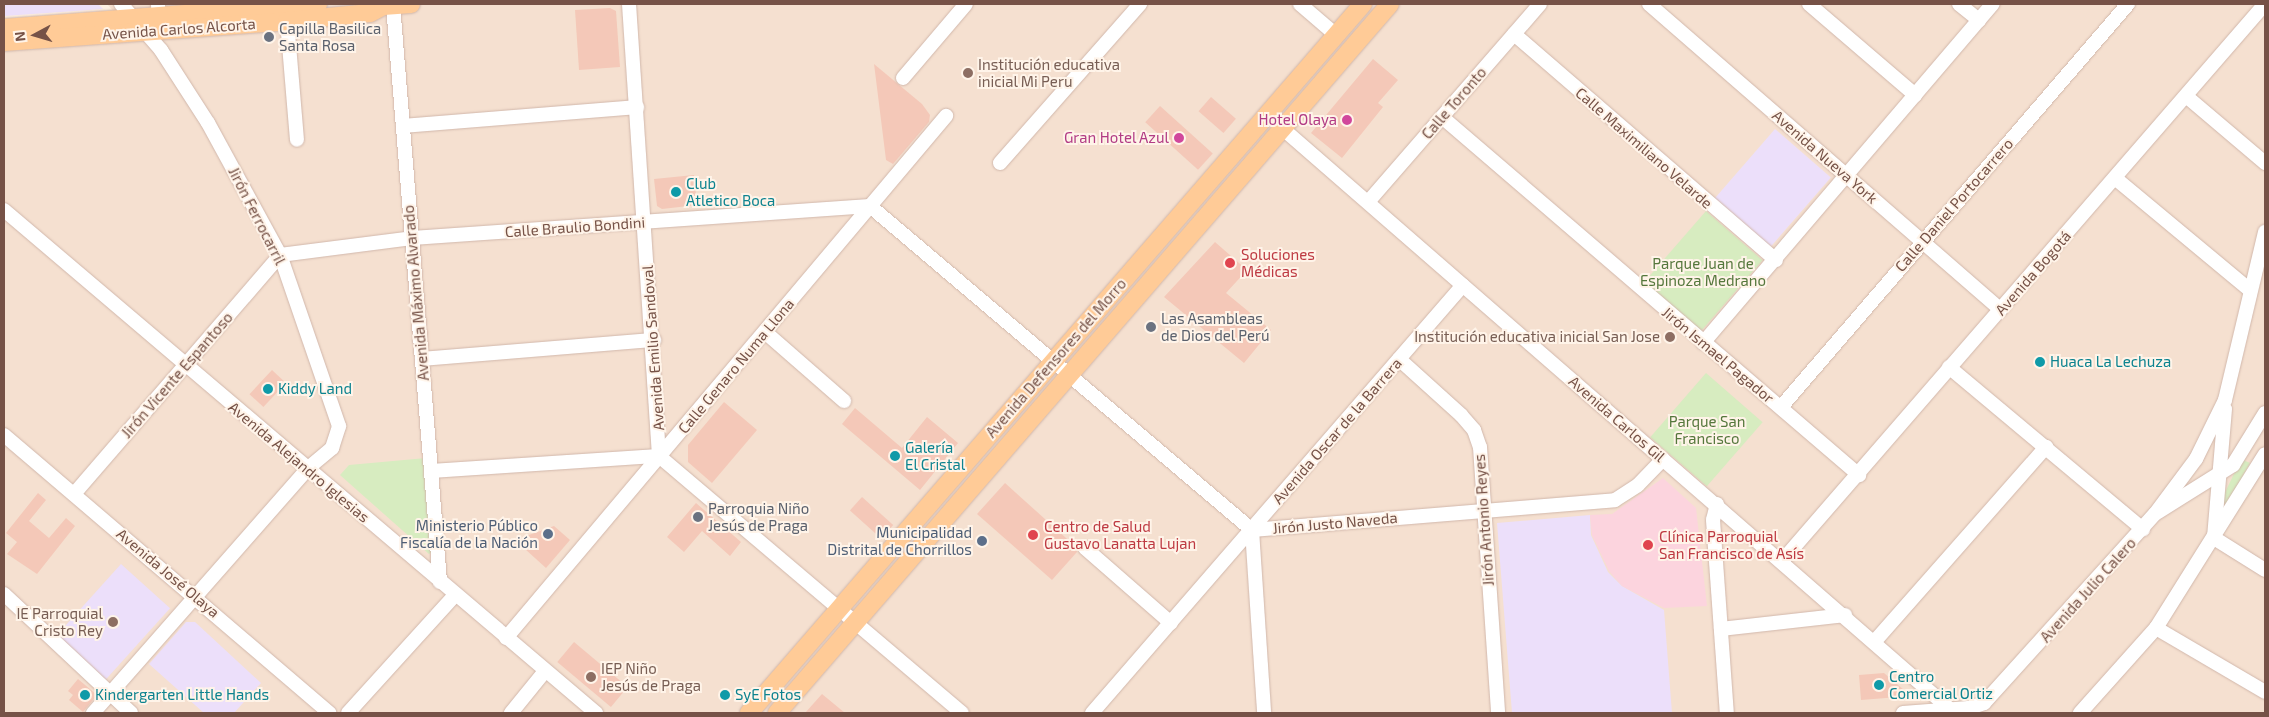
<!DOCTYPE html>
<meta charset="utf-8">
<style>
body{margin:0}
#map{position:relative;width:2269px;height:717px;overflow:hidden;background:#fdefe2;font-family:"Exo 2",sans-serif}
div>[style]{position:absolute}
.residential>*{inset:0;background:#f5e0d0}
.education>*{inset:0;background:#ecdffa;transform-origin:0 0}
.medical>*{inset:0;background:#fcd4de}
.green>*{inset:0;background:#d7ecc0;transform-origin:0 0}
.building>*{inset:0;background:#f4c8b8;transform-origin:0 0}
.roads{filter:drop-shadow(0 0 1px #d1b7ab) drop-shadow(0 0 1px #d1b7ab)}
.minor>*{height:14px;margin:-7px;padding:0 7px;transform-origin:7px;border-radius:7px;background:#fff}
.major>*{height:18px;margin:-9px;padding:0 9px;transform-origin:9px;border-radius:9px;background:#ffcb97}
.dots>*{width:14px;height:14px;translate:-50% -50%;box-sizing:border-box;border:2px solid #fff4e9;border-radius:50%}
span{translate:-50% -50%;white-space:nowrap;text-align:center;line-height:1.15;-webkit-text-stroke:4px #fff4e9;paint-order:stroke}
.worship-label{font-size:15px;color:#5b616d}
.left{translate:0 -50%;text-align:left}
.street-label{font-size:15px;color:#765247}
.education-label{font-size:15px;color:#785e54}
.right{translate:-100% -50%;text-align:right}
.hotel-label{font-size:15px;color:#b23c85}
.culture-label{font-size:15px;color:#0d838f}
.health-label{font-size:15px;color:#be3a42}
.park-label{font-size:15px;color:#55773c}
.service-label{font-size:15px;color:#4e5e75}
.frame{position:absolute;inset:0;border:5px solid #765247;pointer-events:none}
.north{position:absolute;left:10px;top:10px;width:50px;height:50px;-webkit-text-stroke:4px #fff4e9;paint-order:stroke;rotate:264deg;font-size:14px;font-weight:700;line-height:20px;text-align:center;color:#765247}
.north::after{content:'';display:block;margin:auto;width:18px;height:22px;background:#765247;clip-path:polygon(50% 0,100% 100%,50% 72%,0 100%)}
</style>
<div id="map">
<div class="residential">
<i style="clip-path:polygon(107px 4px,2265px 4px,2265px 713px,4px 713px,4px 35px,125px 24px)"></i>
</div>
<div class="education">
<i style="clip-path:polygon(4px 4px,98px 4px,103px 9px,4px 16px)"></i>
<i style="left:1775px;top:129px;width:74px;height:93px;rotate:41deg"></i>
<i style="clip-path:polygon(1590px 515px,1591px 535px,1608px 572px,1622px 586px,1664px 610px,1672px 713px,1512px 713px,1497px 523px)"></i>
<i style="left:121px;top:564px;width:66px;height:96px;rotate:42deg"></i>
<i style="clip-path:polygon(186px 622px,195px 622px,261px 683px,234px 713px,204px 713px,149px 664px)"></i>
</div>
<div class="medical">
<i style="clip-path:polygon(1663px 478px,1696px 508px,1707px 606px,1664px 608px,1622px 586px,1609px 571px,1592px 535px,1590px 515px,1612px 514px)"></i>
</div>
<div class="green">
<i style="left:1706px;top:211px;width:75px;height:96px;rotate:41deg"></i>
<i style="left:1706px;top:373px;width:75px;height:85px;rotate:41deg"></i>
<i style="clip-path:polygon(426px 458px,431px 553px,429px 554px,340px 475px,349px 465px)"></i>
<i style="clip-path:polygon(2241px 459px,2250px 463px,2223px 512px,2220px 503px)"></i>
</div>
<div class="building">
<i style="clip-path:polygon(610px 8px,616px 11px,620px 67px,579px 70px,575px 10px)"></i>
<i style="clip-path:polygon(1373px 59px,1398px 80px,1378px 103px,1383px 107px,1342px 158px,1311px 133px)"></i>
<i style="clip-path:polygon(874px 64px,922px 104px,930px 115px,929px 122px,893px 164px,886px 160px)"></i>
<i style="left:1211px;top:97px;width:33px;height:19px;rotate:41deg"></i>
<i style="left:1160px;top:106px;width:71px;height:22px;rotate:42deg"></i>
<i style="clip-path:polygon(694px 175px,697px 205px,662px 209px,657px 206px,654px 179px)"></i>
<i style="clip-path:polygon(1215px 242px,1247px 270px,1226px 293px,1271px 330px,1244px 363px,1164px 297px)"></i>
<i style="left:272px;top:370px;width:19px;height:33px;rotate:43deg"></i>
<i style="clip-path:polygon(724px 402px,757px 430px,712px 483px,688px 462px,688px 445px)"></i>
<i style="clip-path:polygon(855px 408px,902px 448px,927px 417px,958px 443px,920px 490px,842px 424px)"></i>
<i style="clip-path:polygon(1005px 483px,1076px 547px,1077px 552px,1052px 580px,977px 514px)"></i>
<i style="clip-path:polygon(38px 493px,46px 500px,29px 521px,49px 538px,66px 518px,75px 526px,37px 574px,7px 554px,17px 542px,6px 533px)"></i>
<i style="left:862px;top:497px;width:42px;height:18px;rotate:42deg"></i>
<i style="clip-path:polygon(696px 503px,741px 542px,730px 556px,702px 531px,684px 552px,667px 537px)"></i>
<i style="clip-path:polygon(554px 526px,570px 540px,546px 568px,515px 540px)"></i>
<i style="left:574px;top:642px;width:70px;height:26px;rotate:40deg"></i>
<i style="clip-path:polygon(1884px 673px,1911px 696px,1861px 700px,1859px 675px)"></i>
<i style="clip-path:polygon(78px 679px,97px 695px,83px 712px,69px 700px,73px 695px,68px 691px)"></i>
<i style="clip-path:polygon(822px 694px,845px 713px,805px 713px)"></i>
</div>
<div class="roads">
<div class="minor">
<i style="left:158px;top:4px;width:23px;rotate:88deg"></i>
<i style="left:629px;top:4px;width:453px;rotate:86.2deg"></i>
<i style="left:659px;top:456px;width:397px;rotate:40.3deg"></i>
<i style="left:1300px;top:4px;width:48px;rotate:40.7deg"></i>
<i style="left:1649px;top:4px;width:466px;rotate:41deg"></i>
<i style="left:1809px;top:4px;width:140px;rotate:40.6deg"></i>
<i style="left:1959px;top:4px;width:26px;rotate:39deg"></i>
<i style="left:393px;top:5px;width:579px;rotate:85.34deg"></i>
<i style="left:287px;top:21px;width:119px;rotate:85.2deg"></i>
<i style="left:1514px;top:34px;width:346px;rotate:40.8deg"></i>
<i style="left:903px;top:78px;width:97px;rotate:-49.6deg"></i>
<i style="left:2186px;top:96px;width:104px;rotate:40.3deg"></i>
<i style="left:1442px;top:117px;width:550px;rotate:40.65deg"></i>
<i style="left:403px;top:126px;width:235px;rotate:-4.6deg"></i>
<i style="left:1282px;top:128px;width:887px;rotate:41.02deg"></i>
<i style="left:1000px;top:163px;width:212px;rotate:-48.6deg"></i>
<i style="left:2115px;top:178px;width:175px;rotate:39.7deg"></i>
<i style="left:1368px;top:202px;width:262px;rotate:-49deg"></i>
<i style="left:4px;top:210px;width:777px;rotate:40.35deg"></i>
<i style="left:765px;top:332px;width:105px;rotate:41.1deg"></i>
<i style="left:1703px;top:343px;width:446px;rotate:-49.5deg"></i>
<i style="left:422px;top:359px;width:233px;rotate:-4.7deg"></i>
<i style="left:1399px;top:359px;width:84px;rotate:42.1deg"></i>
<i style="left:1461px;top:415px;width:20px;rotate:49deg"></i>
<i style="left:1474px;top:430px;width:18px;rotate:71deg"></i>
<i style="left:1480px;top:447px;width:267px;rotate:86.1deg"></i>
<i style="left:1949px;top:367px;width:253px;rotate:39.9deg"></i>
<i style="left:1781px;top:407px;width:532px;rotate:-49.27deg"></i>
<i style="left:2225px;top:409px;width:129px;rotate:94.9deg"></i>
<i style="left:2214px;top:538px;width:60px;rotate:32.1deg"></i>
<i style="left:4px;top:435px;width:428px;rotate:40.5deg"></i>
<i style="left:431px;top:471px;width:228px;rotate:-3.8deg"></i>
<i style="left:74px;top:494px;width:316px;rotate:-49.2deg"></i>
<i style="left:280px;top:255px;width:133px;rotate:-7.3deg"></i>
<i style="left:412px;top:238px;width:459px;rotate:-4deg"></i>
<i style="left:870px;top:206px;width:501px;rotate:40.3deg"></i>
<i style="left:1252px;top:530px;width:364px;rotate:-4.7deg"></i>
<i style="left:1615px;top:500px;width:27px;rotate:-33deg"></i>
<i style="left:1638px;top:485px;width:36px;rotate:-46deg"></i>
<i style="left:1717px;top:504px;width:16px;rotate:104deg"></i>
<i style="left:1713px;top:520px;width:194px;rotate:85.9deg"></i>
<i style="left:2158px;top:512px;width:89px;rotate:-32.1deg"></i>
<i style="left:2233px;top:465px;width:61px;rotate:-58.4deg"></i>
<i style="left:1252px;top:530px;width:183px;rotate:86.2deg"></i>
<i style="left:1085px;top:548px;width:114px;rotate:41.1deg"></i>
<i style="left:1782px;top:561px;width:737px;rotate:-49.07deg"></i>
<i style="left:4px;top:594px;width:174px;rotate:43.1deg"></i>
<i style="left:2156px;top:628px;width:126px;rotate:30.4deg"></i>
<i style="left:1721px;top:629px;width:125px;rotate:-6.4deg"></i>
<i style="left:506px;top:638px;width:683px;rotate:-49.87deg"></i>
<i style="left:1875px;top:641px;width:259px;rotate:-48.6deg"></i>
<i style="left:93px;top:713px;width:325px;rotate:-48.7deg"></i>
<i style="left:307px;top:469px;width:33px;rotate:-40deg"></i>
<i style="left:332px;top:448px;width:23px;rotate:-72deg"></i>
<i style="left:339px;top:426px;width:181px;rotate:-109deg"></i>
<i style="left:280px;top:255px;width:150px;rotate:-118.6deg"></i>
<i style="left:208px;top:123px;width:87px;rotate:-122.8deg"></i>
<i style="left:161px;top:50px;width:61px;rotate:-131deg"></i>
<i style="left:348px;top:713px;width:159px;rotate:-47.8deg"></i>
<i style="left:511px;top:713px;width:54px;rotate:-51deg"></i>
<i style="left:1092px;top:713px;width:566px;rotate:-49.08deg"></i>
<i style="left:1903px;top:713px;width:66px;rotate:-4.3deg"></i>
<i style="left:1969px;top:708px;width:16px;rotate:-18deg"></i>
<i style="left:1984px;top:703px;width:255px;rotate:-47.9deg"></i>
<i style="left:2155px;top:514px;width:69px;rotate:-53.3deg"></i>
<i style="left:2196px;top:459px;width:66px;rotate:-63.8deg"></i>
<i style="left:2225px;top:400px;width:173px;rotate:-76.6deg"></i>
<i style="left:2080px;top:713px;width:114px;rotate:-48.2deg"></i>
<i style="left:2156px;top:628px;width:205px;rotate:-57.9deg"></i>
</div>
<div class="major">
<i style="left:4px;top:28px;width:315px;rotate:-4.4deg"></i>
<i style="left:4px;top:42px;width:284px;rotate:-4.2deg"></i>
<i style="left:287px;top:21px;width:83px;rotate:-5.5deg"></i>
<i style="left:370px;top:13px;width:15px;rotate:-28deg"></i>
<i style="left:383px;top:6px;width:28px;rotate:-4deg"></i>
<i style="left:749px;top:713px;width:938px;rotate:-49.11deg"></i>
<i style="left:777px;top:713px;width:937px;rotate:-49.15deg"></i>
</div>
</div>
<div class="dots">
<i style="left:269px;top:37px;background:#6b7280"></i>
<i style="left:968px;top:73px;background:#8d6e63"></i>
<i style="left:1347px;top:120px;background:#d1479c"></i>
<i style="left:1179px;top:138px;background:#d1479c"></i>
<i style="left:676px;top:192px;background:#0f9aa8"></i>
<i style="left:1230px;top:263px;background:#e0444e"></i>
<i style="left:1151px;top:327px;background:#6b7280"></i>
<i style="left:1670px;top:337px;background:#8d6e63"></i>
<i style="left:2040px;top:362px;background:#0f9aa8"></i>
<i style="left:268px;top:389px;background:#0f9aa8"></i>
<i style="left:895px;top:456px;background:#0f9aa8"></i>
<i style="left:698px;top:517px;background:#6b7280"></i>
<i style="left:548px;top:534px;background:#5c6f8a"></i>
<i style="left:1033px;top:535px;background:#e0444e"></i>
<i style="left:982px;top:541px;background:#5c6f8a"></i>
<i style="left:1648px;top:545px;background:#e0444e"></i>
<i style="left:113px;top:622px;background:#8d6e63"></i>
<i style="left:591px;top:677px;background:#8d6e63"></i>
<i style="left:1879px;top:685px;background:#0f9aa8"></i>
<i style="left:85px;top:695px;background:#0f9aa8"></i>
<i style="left:725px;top:695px;background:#0f9aa8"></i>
</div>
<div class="worship-label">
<span class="left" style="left:279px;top:37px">Capilla Basilica<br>Santa Rosa</span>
<span class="left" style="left:1161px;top:327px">Las Asambleas<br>de Dios del Perú</span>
<span class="left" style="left:708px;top:517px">Parroquia Niño<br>Jesús de Praga</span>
</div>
<div class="street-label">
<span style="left:179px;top:29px;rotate:-4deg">Avenida Carlos Alcorta</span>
<span style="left:1454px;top:103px;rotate:-49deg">Calle Toronto</span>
<span style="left:1644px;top:148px;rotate:41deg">Calle Maximiliano Velarde</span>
<span style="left:1825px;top:157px;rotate:41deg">Avenida Nueva York</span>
<span style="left:1954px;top:205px;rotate:-49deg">Calle Daniel Portocarrero</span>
<span style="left:257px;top:216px;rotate:63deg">Jirón Ferrocarril</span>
<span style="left:575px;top:227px;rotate:-4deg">Calle Braulio Bondini</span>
<span style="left:2033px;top:273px;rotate:-49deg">Avenida Bogotá</span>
<span style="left:416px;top:293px;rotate:-95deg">Avenida Máximo Alvarado</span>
<span style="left:653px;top:348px;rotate:-94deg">Avenida Emilio Sandoval</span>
<span style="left:1718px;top:355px;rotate:40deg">Jirón Ismael Pagador</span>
<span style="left:1056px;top:358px;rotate:-49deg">Avenida Defensores del Morro</span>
<span style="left:736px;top:366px;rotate:-50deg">Calle Genaro Numa Llona</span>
<span style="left:177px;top:375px;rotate:-49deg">Jirón Vicente Espantoso</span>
<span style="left:1617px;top:419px;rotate:41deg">Avenida Carlos Gil</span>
<span style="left:1337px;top:431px;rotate:-49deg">Avenida Oscar de la Barrera</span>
<span style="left:299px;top:462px;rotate:40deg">Avenida Alejandro Iglesias</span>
<span style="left:1484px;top:520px;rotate:-94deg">Jirón Antonio Reyes</span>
<span style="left:1335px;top:523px;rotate:-5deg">Jirón Justo Naveda</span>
<span style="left:168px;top:573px;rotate:40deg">Avenida José Olaya</span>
<span style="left:2088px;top:590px;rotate:-48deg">Avenida Julio Calero</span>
</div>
<div class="education-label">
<span class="left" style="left:978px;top:73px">Institución educativa<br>inicial Mi Peru</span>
<span class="right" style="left:1660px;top:337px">Institución educativa inicial San Jose</span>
<span class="right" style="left:103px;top:622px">IE Parroquial<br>Cristo Rey</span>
<span class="left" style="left:601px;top:677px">IEP Niño<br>Jesús de Praga</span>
</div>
<div class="hotel-label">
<span class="right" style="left:1337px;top:120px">Hotel Olaya</span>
<span class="right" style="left:1169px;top:138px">Gran Hotel Azul</span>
</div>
<div class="culture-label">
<span class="left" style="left:686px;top:192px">Club<br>Atletico Boca</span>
<span class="left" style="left:2050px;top:362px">Huaca La Lechuza</span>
<span class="left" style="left:278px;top:389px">Kiddy Land</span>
<span class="left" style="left:905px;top:456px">Galería<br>El Cristal</span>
<span class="left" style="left:1889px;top:685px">Centro<br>Comercial Ortiz</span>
<span class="left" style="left:95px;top:695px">Kindergarten Little Hands</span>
<span class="left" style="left:735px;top:695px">SyE Fotos</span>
</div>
<div class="health-label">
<span class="left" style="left:1241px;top:263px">Soluciones<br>Médicas</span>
<span class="left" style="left:1044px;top:535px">Centro de Salud<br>Gustavo Lanatta Lujan</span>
<span class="left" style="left:1659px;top:545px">Clínica Parroquial<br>San Francisco de Asís</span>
</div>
<div class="park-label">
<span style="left:1703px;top:272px">Parque Juan de<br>Espinoza Medrano</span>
<span style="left:1707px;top:430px">Parque San<br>Francisco</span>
</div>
<div class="service-label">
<span class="right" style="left:538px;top:534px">Ministerio Público<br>Fiscalía de la Nación</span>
<span class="right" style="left:972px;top:541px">Municipalidad<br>Distrital de Chorrillos</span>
</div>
<div class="frame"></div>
<div class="north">N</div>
</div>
